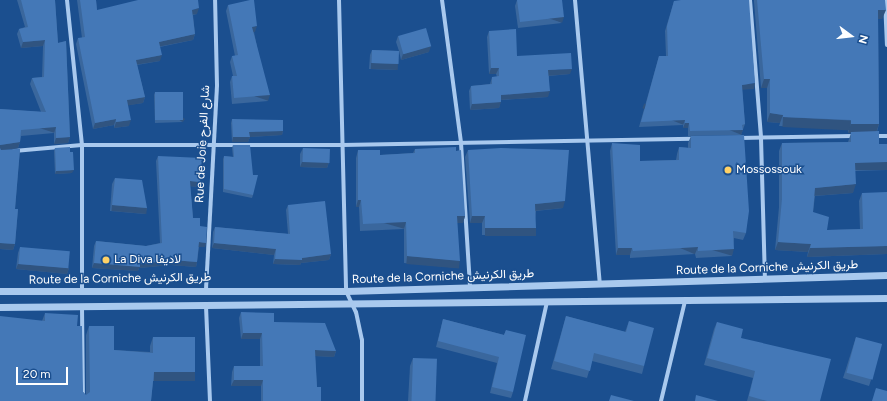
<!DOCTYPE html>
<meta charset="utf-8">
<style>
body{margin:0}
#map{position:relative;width:887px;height:401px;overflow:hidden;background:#1b4f8f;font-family:Figtree,Vazirmatn,sans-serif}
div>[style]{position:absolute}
.minor>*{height:4px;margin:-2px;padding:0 2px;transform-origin:2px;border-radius:2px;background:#a9c9ee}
.tertiary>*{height:7px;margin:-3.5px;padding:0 3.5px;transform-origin:3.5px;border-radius:3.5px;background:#a9c9ee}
.wall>*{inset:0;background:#3a679d}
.shaded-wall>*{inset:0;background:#305480;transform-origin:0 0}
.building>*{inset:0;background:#4478b7;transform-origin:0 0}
.dots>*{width:11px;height:11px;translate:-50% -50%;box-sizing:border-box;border:2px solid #1b4f8f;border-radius:50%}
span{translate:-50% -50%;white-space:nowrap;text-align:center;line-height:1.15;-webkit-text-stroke:3px #1b4f8f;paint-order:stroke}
.street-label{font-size:12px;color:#fff}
.poi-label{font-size:12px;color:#fff}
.left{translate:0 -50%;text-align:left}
.north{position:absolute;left:831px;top:16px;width:40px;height:40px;-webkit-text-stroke:3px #1b4f8f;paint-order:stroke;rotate:105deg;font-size:11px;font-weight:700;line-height:16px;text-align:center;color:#fff}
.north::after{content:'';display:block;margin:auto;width:14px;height:18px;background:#fff;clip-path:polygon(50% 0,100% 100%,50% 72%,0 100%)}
.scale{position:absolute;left:16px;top:367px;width:52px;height:18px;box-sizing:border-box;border:2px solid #fff;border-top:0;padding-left:5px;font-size:12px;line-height:14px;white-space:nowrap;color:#fff;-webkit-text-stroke:3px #1b4f8f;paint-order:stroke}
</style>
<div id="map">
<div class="minor">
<i style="left:67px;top:0;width:146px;rotate:84.1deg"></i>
<i style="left:82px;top:145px;width:146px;rotate:90deg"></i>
<i style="left:339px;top:0;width:291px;rotate:88.6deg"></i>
<i style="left:346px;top:291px;width:23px;rotate:65deg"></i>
<i style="left:356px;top:312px;width:29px;rotate:78deg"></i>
<i style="left:362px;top:340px;width:61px;rotate:90deg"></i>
<i style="left:442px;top:0;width:144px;rotate:82.4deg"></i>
<i style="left:461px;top:143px;width:144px;rotate:86.4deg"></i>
<i style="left:575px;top:0;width:285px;rotate:85deg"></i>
<i style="left:750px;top:0;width:138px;rotate:85.4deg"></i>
<i style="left:761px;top:138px;width:141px;rotate:88.4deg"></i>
<i style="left:885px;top:0;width:45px;rotate:87.5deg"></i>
<i style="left:874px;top:136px;width:13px"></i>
<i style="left:740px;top:138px;width:113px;rotate:-1deg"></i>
<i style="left:14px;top:151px;width:68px;rotate:-5deg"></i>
<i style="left:82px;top:145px;width:260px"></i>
<i style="left:342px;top:145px;width:351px;rotate:-1deg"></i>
<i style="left:206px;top:289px;width:204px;rotate:-86.9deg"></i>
<i style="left:217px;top:85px;width:85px;rotate:-91.3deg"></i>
<i style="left:206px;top:306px;width:95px;rotate:87.6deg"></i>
<i style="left:82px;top:307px;width:94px;rotate:89.4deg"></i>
<i style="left:525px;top:401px;width:101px;rotate:-77.5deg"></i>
<i style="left:661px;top:401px;width:103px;rotate:-76.5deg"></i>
</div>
<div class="tertiary">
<i style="left:0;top:291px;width:346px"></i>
<i style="left:346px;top:291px;width:541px;rotate:-1.69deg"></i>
<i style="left:0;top:307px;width:887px;rotate:-0.58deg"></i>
</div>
<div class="wall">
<i style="clip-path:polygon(17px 0,55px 0,58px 43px,66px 41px,70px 137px,68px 143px,54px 144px,54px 133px,21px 136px,20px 142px,18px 148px,2px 150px,20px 149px,15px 209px,18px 209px,15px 244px,13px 250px,0 249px,0 109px,41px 112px,30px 84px,32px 78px,42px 77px,43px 46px,21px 48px,17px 34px,19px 29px,25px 27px)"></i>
<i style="clip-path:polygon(77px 0,96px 0,97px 10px,197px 14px,193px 15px,195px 34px,193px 40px,160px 47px,160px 61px,137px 65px,145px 97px,143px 103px,128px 105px,129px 126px,114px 128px,114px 125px,93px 129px,76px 44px,78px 38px,82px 38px)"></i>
<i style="clip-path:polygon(517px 0,562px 23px,518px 28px,515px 6px)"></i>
<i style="clip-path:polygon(754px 0,885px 0,882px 19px,878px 19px,879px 124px,877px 132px,879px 144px,887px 144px,887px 170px,855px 171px,853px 193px,815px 196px,813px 212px,827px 230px,860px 229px,859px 201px,862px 193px,887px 254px,807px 257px,808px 252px,775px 250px,779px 207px,779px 151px,782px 143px,848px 142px,851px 133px,848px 133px,848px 129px,779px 126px,780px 123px,767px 122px,767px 88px,761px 88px,754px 2px)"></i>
<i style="clip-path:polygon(674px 1px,754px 89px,742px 89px,745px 124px,741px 135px,688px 136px,688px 128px,683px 128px,683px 125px,639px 127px,659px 56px,666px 56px,665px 31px)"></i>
<i style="clip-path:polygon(228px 5px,255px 32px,254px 32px,268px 101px,232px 104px,230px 82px,232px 76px,233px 76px,230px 62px,232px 56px,235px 56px,226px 11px)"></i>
<i style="clip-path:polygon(489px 31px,517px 56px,570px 74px,549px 76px,548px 97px,501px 100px,499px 108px,470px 110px,469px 91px,471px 86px,490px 84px,492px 77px,497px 77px,496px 74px,489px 74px,487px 37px)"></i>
<i style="clip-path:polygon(398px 36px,429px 52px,401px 60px,399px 51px,396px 70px,369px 69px,370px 55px,372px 50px,399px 51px,396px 42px)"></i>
<i style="clip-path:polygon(155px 92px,183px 122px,155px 123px,154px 95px)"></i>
<i style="clip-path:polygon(232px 119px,283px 131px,282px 135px,250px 137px,248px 142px,232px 142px,231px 123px)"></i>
<i style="clip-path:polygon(691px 136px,746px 233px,743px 240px,734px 238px,732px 256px,696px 258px,695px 254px,630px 258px,630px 255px,616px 255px,610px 151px,612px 143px,640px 161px,676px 160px,677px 154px,679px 147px,688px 148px,688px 143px)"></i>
<i style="clip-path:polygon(233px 145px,253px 175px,253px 195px,252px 198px,223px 192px,223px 159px,224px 156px,233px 157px,232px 148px)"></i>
<i style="clip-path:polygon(55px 148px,70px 152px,72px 173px,55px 174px,54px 151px)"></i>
<i style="clip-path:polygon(303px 148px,329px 162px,327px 168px,300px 167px,300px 154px)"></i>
<i style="clip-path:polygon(415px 149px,456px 151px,465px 216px,463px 223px,457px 223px,458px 268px,404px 263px,404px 229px,360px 231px,359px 207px,356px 207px,356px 158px,358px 150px,380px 155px,413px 153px)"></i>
<i style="clip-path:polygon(468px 150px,563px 208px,536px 211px,533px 235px,482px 235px,482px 223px,470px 223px,465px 157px)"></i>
<i style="clip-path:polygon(158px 156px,200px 182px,198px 187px,190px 186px,193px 218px,200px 226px,206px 243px,205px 247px,199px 247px,197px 262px,196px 267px,171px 265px,139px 268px,138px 271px,92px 268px,94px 246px,96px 241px,146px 246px,160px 243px,156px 161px)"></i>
<i style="clip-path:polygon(115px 178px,147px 208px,145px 214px,110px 211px,112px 184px)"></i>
<i style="clip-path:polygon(288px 205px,331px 254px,329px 260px,301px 263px,300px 265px,273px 264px,274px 255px,212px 248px,213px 232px,215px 227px,288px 234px,286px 210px)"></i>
<i style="clip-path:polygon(20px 247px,69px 268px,67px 274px,16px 269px,18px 253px)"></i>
<i style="clip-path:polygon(241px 312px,274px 322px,336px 351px,334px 357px,315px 356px,317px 387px,321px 401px,261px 401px,261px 386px,231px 386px,232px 372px,234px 366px,260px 366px,260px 339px,241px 339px,239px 318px)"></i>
<i style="clip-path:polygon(45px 313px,77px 326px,83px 392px,86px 395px,86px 335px,89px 326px,114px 350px,150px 352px,150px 346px,153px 337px,195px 372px,192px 381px,153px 381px,151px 401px,0 401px,42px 321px)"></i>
<i style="clip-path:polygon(566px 316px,625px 332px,629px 321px,644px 366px,642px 374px,592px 361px,587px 378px,551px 369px,564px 323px)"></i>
<i style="clip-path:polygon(443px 319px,504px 335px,506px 330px,513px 392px,511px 398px,490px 393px,497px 363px,436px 347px)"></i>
<i style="clip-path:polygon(717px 322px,741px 338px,820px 401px,747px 401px,753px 378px,704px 365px,714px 329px)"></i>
<i style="clip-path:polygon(856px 337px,871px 380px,869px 386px,843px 378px)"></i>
<i style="clip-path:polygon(413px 358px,435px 401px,408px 401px,410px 366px)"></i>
</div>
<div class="shaded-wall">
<i style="clip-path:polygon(199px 8px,197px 14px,190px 15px,192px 10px)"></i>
<i style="clip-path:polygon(878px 10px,886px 10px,882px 19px,875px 19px)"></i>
<i style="left:564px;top:17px;width:6px;height:44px;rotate:108deg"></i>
<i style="clip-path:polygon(257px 26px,255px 32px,250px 33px,252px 27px)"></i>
<i style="clip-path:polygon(195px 34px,193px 40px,157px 47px,159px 42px)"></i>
<i style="clip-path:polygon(45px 40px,43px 46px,21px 48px,23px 42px)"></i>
<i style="clip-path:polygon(431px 46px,429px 52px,401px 60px,403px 54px)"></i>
<i style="clip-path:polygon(162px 55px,160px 61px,134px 65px,136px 60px)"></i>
<i style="left:371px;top:63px;width:27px;height:6px;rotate:2deg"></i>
<i style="clip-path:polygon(491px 68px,499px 68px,496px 74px,489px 74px)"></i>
<i style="clip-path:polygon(572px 69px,570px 74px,546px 76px,548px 70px)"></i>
<i style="clip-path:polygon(764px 79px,770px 79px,767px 88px,761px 88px)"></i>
<i style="clip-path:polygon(755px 83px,754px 89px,740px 90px,742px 85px)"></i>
<i style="clip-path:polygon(550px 91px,548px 97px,499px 100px,501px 95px)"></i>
<i style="left:270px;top:95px;width:6px;height:36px;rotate:108deg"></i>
<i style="clip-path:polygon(145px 97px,143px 103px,125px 106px,127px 100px)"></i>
<i style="clip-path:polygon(501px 102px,499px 108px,470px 110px,472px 104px)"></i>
<i style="clip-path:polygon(770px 113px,783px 115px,780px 123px,767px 122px)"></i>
<i style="left:783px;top:117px;width:68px;height:10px;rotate:3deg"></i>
<i style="clip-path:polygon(116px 119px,114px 125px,93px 129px,95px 123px)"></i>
<i style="left:185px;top:119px;width:4px;height:29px;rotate:124deg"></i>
<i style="clip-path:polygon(131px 120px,129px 126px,114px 128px,116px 122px)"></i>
<i style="left:685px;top:120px;width:5px;height:44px;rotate:112deg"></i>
<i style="clip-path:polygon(685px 123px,689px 123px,688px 128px,683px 128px)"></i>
<i style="clip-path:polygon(851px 124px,879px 124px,876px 133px,848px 133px)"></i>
<i style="left:56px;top:127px;width:6px;height:35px;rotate:108deg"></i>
<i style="left:743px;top:130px;width:5px;height:53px;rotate:112deg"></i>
<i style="clip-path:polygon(283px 131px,282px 135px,250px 137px,248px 142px,232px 142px,233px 137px,249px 132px)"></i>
<i style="clip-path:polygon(70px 137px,68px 143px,54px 144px,56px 138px)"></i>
<i style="clip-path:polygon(20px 142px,18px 148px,0 151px,0 145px)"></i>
<i style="clip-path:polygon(302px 162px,329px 162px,327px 168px,300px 167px)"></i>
<i style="left:887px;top:162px;width:8px;height:32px;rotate:90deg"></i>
<i style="clip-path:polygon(74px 170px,72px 173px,55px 174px,56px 171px)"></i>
<i style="clip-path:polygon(190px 181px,200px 182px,198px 187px,188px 186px)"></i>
<i style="clip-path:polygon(856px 184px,853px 193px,812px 196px,815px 188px)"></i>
<i style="clip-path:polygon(358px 200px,361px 200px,359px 207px,356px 207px)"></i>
<i style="clip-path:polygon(565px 201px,563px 208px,533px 211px,535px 204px)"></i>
<i style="left:112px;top:205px;width:35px;height:6px;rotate:5deg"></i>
<i style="clip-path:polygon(457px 216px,465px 216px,463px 223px,454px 223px)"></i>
<i style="clip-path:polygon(472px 216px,485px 216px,482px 223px,470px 223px)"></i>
<i style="left:406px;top:222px;width:7px;height:43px;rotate:106deg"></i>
<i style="left:485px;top:228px;width:51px;height:8px"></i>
<i style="clip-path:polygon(199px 242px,206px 243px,205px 247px,197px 247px)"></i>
<i style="clip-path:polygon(778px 242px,811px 244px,808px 252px,775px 250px)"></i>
<i style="clip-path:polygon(0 243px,15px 244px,13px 250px,0 249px)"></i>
<i style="clip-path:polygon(214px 243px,276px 249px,274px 255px,212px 248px)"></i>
<i style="clip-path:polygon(887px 246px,887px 254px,807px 257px,810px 248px)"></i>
<i style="left:698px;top:247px;width:8px;height:65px;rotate:113deg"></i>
<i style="clip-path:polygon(618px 248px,632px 248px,630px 255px,616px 255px)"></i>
<i style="left:734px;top:249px;width:7px;height:36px;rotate:106deg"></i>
<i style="clip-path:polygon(331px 254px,329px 260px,301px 263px,300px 265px,273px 264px,275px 259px,302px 258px)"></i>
<i style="left:407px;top:256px;width:53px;height:8px;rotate:5deg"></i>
<i style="clip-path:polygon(172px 260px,197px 262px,196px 267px,171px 265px,139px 268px,138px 271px,92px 268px,94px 263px,140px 264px)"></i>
<i style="clip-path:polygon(18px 264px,69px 268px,67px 274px,16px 269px)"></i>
<i style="clip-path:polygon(243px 333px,262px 333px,260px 339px,241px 339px)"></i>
<i style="clip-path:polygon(315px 350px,336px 351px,334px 357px,313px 356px)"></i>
<i style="left:154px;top:372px;width:41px;height:9px"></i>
<i style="clip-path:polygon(234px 380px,263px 380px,261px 386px,231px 386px)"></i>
</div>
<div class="building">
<i style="clip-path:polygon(21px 0,55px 0,58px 43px,66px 41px,70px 137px,56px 138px,56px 127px,21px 130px,20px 142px,0 145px,0 109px,46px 112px,32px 78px,44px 77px,45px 40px,23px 42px,19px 29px,28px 27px)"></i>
<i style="clip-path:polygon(80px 0,96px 0,97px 10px,138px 0,198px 0,199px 8px,192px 10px,195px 34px,159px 42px,162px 55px,136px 60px,145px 97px,127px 100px,131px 120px,116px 122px,116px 119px,95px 123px,78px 38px,85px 37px)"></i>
<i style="clip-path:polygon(250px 0,254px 0,257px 26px,252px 27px,270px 95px,234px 98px,232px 76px,237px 76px,232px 56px,238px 55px,228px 5px)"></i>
<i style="clip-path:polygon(517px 0,562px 0,564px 17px,520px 22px)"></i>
<i style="clip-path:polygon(681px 0,749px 0,755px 83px,742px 85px,745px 124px,742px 125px,743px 130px,690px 131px,689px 123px,685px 123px,685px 120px,641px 122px,659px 56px,668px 56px,667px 26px,674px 1px)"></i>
<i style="clip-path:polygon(757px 0,885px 0,886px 10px,878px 10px,879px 124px,851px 124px,851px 120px,783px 117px,783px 115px,770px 113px,770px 79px,764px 79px)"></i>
<i style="left:426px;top:28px;width:19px;height:29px;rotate:74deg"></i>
<i style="clip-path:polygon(516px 29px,517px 56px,571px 53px,572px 69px,548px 70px,550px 91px,501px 95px,501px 102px,472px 104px,471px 86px,492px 84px,492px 77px,499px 76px,499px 68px,491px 68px,489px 31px)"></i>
<i style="left:372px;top:50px;width:27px;height:13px;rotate:2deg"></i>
<i style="left:155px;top:92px;width:28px;height:28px"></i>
<i style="clip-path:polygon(232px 119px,283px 120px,283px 131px,249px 132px,250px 137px,233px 137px)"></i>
<i style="clip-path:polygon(879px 131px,879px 144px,887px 144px,887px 162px,855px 163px,856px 184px,815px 188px,813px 212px,829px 217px,827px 230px,863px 229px,862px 193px,887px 192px,887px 246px,810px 248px,811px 244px,778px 242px,782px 199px,782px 143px,851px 142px,851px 132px)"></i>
<i style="clip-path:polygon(744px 135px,749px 211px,746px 233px,733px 231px,734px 249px,698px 251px,698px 247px,633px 251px,632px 248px,618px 248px,612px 143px,640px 145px,640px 161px,679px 160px,679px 147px,691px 148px,691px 136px)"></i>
<i style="clip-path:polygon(233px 145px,250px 145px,253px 175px,258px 175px,253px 195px,224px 189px,224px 156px,234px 157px)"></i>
<i style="clip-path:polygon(70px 147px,70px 152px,73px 152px,74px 170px,56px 171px,55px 148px)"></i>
<i style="clip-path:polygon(456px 147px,456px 151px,461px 150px,465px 216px,457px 216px,460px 261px,407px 256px,406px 222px,363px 224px,361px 200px,358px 200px,358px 150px,380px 150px,380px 155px,415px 153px,415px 149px)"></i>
<i style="clip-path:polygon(0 148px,1px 150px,20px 149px,15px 209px,18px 209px,15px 244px,0 243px)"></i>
<i style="left:303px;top:148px;width:27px;height:14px;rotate:2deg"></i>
<i style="clip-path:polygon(501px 148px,569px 150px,565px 201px,535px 204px,536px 228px,485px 228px,485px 216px,472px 216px,468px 150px)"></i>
<i style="clip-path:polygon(158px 156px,202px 158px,200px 182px,190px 181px,193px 218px,200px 218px,200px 226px,207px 227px,206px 243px,199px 242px,197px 262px,172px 260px,140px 264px,140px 267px,94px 263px,96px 241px,146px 246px,162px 243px)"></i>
<i style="clip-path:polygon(115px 178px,142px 180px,147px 208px,112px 205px)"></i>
<i style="clip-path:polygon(325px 201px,331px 254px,302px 258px,302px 260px,275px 259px,276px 249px,214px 243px,215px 227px,290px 234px,288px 205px)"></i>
<i style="left:20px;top:247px;width:50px;height:17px;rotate:5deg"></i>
<i style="clip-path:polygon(241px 312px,274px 313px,274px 322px,325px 323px,336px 351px,315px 350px,317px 387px,321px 387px,321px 401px,263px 401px,263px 380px,234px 380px,234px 366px,263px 366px,262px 333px,243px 333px)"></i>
<i style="clip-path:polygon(45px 313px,78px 315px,77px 326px,82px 326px,83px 392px,86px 395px,90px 392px,89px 326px,114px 326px,114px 350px,153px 353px,153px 337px,195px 337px,195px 372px,154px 372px,151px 401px,0 401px,0 316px,45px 321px)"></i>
<i style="clip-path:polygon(566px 316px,626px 332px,629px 321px,654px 328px,644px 366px,594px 353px,590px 371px,554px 361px)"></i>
<i style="clip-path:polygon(443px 319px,504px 335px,506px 330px,526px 335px,513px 392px,492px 387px,499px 357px,438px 341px)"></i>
<i style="clip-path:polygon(717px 322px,743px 329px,741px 338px,831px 359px,820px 401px,767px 401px,749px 396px,755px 371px,707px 358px)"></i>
<i style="left:856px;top:337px;width:27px;height:37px;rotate:15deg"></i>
<i style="left:413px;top:358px;width:24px;height:43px;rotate:2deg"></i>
<i style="clip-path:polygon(876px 388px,887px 391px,887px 401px,872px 401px)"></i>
<i style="clip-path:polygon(611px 395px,634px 401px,609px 401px)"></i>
<i style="clip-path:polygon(696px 395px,718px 401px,695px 401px)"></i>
</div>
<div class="dots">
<i style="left:728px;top:170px;background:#ffd166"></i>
<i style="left:106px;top:260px;background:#ffd166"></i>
</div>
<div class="street-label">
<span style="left:203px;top:144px;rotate:-87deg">Rue de Joie شارع الفرح</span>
<span style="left:767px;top:268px;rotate:-2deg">Route de la Corniche طريق الكرنيش</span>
<span style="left:443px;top:277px;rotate:-2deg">Route de la Corniche طريق الكرنيش</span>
<span style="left:120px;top:279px;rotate:-1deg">Route de la Corniche طريق الكرنيش</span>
</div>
<div class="poi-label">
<span class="left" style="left:736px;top:170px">Mossossouk</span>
<span class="left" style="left:114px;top:260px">La Diva لاديفا</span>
</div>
<div class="north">N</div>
<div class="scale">20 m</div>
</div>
